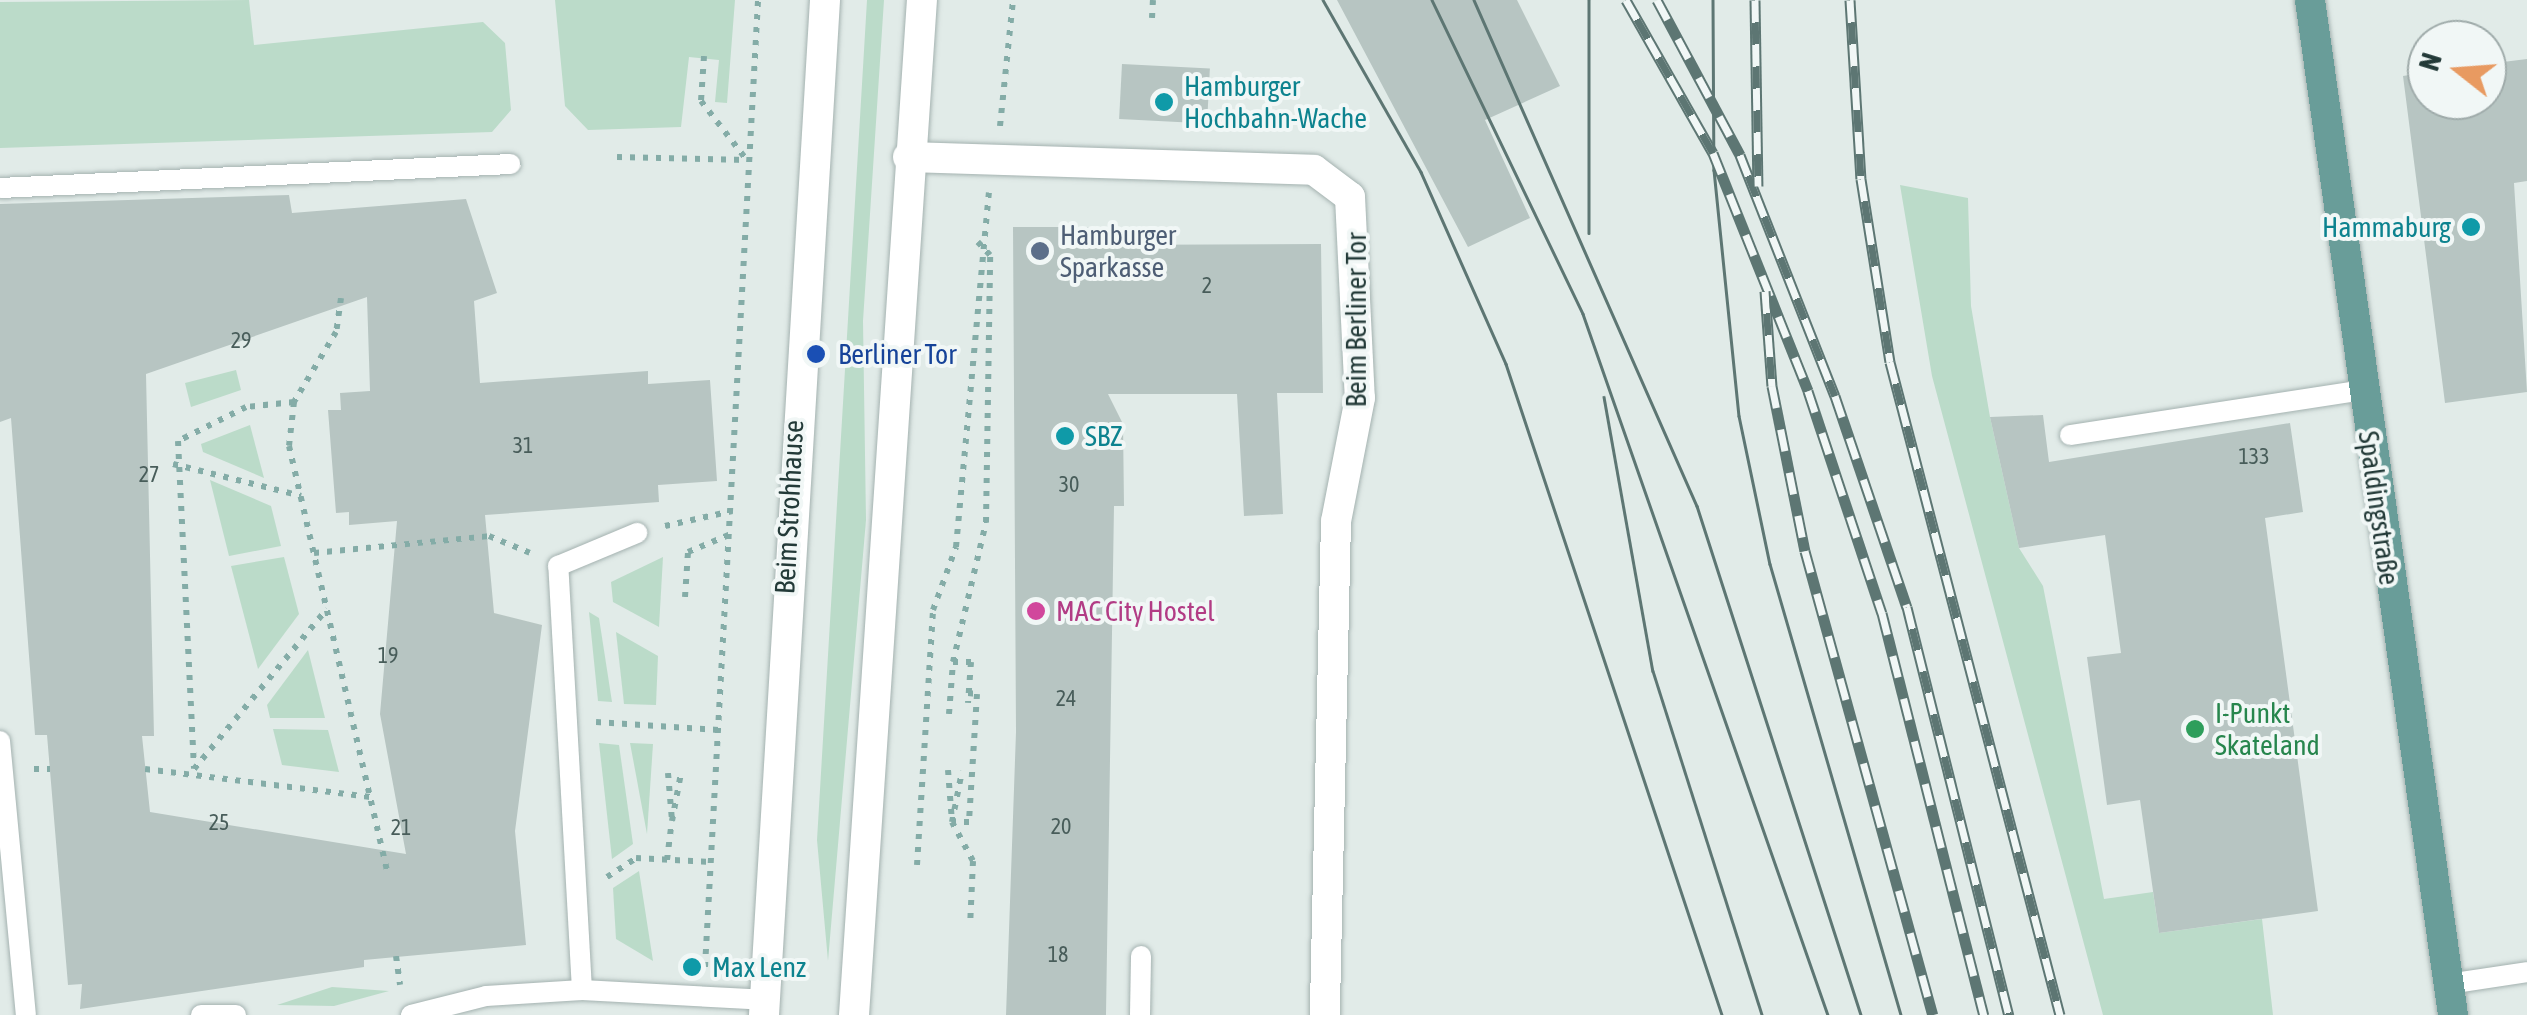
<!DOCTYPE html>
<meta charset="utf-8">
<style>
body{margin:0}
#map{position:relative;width:2527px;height:1015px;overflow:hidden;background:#e1ebe8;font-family:"Asap Condensed",sans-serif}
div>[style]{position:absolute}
.green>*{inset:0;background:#bbdbc9}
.building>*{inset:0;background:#b7c5c2;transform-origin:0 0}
.path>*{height:6px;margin-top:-3px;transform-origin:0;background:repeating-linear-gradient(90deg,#84aca7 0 5px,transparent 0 13px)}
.roads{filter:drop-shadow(0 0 2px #a4b2b0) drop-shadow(0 0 2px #a4b2b0)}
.service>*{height:20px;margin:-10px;padding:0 10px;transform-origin:10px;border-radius:10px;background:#fff}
.minor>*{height:30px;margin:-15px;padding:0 15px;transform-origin:15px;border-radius:15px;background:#fff}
.secondary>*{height:30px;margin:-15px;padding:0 15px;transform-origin:15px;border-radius:15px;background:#fff}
.primary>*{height:30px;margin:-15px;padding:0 15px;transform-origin:15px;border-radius:15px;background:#699d99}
.tram>*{height:2.5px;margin:-1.25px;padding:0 1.25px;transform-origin:1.25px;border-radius:1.25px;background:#5d7673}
.rail>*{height:11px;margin-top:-5.5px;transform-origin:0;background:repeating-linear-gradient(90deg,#f1f7f6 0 22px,#5d7673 0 44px);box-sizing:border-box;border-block:2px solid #5d7673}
.dots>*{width:28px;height:28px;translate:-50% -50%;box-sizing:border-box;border:5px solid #f1f7f6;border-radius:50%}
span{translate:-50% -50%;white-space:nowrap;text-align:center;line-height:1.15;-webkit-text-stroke:8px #f1f7f6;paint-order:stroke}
.number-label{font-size:22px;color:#485d5a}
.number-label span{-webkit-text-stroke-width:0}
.culture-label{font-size:28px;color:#0d838f}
.left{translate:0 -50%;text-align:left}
.right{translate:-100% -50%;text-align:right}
.service-label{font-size:28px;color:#4e5e75}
.street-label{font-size:28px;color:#233a38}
.transit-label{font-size:28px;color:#164399}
.hotel-label{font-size:28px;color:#b23c85}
.leisure-label{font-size:28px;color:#27864d}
.north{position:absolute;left:2407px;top:20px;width:100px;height:100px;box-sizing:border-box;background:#f1f7f6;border:2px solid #9fabaa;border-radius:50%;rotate:287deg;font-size:28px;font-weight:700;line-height:40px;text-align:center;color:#233a38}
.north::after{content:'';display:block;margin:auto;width:35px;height:45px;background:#e89a61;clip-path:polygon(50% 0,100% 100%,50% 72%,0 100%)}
</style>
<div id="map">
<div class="green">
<i style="clip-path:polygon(249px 0,254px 45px,483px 22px,505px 43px,511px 110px,492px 132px,0 148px,0 2px)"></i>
<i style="clip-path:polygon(555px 0,735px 0,727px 103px,715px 102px,719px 60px,689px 57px,681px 127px,588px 130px,565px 106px)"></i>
<i style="clip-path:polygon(867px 0,884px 0,863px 321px,866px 520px,828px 961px,817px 840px)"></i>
<i style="clip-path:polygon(1900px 185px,1968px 198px,1971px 306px,1990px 417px,2019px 548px,2043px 586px,2104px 899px,2153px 892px,2159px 933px,2262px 919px,2273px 1015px,2103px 1015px,1932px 376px)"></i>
<i style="clip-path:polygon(236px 370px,241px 390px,191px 407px,185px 383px)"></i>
<i style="clip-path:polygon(250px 425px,264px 478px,203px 452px,201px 444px)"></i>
<i style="clip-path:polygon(210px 480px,271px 506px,281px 546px,229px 556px)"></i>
<i style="clip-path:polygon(284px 557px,299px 614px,258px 669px,231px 566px)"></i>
<i style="clip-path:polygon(663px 557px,659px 627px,613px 602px,611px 582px)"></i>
<i style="clip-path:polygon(589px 612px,599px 618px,612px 702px,598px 701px)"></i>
<i style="clip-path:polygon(616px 632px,658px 656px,656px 705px,624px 704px)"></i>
<i style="clip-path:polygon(308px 650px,325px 718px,270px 718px,267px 705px)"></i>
<i style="clip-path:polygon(273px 729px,328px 730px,339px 772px,282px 765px)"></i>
<i style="clip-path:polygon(599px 743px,619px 745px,633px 844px,612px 859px)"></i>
<i style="clip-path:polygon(630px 743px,653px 744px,647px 834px)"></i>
<i style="clip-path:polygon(639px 871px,653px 961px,616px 939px,613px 888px)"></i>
<i style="clip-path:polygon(332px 987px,389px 991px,334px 1006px,277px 1005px)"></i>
</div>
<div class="building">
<i style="clip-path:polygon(1337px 0,1517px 0,1560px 86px,1485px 120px,1530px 218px,1468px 247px)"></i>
<i style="clip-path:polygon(2527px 59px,2527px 181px,2514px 183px,2527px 392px,2445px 403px,2403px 76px,2427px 72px,2427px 100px,2487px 100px,2487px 64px)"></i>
<i style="left:1122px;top:64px;width:88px;height:55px;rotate:3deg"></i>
<i style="clip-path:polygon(evenodd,289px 195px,292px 213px,466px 199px,497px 293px,474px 301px,480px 383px,648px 371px,648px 384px,710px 380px,717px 481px,658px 485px,659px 502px,485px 515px,494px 613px,542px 625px,515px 831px,526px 945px,364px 960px,364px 967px,80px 1009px,82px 984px,68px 985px,47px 735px,35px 735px,11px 418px,0 422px,0 204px,289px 195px,367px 297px,370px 391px,340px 393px,341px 410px,328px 410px,336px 513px,349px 512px,349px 525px,397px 521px,380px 714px,406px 854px,150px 812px,142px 736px,154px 736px,146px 374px,367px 297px)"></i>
<i style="clip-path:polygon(1013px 227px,1092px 227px,1092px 245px,1321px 244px,1323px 393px,1277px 393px,1283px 514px,1244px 516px,1237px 394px,1108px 394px,1123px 424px,1124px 506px,1114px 506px,1106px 1015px,1006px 1015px,1016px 732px)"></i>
<i style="clip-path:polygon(2043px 415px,2049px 462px,2290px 423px,2303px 512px,2265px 518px,2318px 911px,2159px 933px,2140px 800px,2107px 805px,2087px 657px,2121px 653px,2105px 535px,2019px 548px,1990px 417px)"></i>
</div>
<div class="path">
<i style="left:1152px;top:18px;width:18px;rotate:-87deg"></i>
<i style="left:704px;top:56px;width:45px;rotate:93.8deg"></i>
<i style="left:701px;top:101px;width:73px;rotate:52.2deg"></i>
<i style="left:1000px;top:126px;width:127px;rotate:-84.1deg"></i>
<i style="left:617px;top:157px;width:130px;rotate:1.3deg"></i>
<i style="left:341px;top:298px;width:34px;rotate:98deg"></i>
<i style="left:336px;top:332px;width:82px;rotate:121deg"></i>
<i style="left:294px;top:402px;width:44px;rotate:96.5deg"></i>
<i style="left:289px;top:446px;width:436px;rotate:77deg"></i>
<i style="left:294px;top:402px;width:48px;rotate:174.1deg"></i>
<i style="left:246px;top:407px;width:76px;rotate:153.4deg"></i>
<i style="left:178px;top:441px;width:328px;rotate:87.2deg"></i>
<i style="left:194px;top:769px;width:208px;rotate:-50.3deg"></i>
<i style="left:173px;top:464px;width:132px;rotate:14deg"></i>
<i style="left:665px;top:526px;width:69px;rotate:-12.6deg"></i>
<i style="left:314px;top:553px;width:176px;rotate:-5.5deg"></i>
<i style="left:489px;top:536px;width:44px;rotate:22.5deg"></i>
<i style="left:685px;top:597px;width:45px;rotate:-86.2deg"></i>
<i style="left:688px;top:552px;width:47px;rotate:-22.7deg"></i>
<i style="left:953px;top:662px;width:144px;rotate:-76.7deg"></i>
<i style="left:986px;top:522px;width:267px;rotate:-89.1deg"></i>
<i style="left:990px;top:255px;width:18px;rotate:-133deg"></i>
<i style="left:968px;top:693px;width:9px;rotate:6deg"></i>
<i style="left:977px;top:694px;width:128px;rotate:93.6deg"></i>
<i style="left:969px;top:822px;width:17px;rotate:180deg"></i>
<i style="left:952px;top:822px;width:44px;rotate:61.7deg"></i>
<i style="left:973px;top:861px;width:65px;rotate:92.6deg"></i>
<i style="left:949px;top:714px;width:52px;rotate:-85.6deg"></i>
<i style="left:953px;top:662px;width:18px"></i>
<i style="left:971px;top:662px;width:41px;rotate:94.2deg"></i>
<i style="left:596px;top:722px;width:123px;rotate:3.7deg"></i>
<i style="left:34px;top:769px;width:16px"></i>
<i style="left:145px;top:769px;width:227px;rotate:7.1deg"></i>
<i style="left:948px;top:770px;width:52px;rotate:85.6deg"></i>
<i style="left:952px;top:822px;width:52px;rotate:-78.9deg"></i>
<i style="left:668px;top:773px;width:48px;rotate:85.2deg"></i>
<i style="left:672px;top:821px;width:49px;rotate:-79.4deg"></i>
<i style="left:667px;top:860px;width:39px;rotate:-83deg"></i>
<i style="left:917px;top:865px;width:256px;rotate:-86.4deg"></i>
<i style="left:933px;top:610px;width:67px;rotate:-69.9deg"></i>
<i style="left:956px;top:547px;width:356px;rotate:-84.7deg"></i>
<i style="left:607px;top:877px;width:35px;rotate:-33deg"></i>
<i style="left:636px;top:858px;width:75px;rotate:3.1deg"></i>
<i style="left:396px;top:956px;width:29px;rotate:82deg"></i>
<i style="left:705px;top:967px;width:968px;rotate:-86.86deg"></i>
</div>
<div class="roads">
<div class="service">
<i style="left:0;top:188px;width:511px;rotate:-2.69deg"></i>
<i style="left:2070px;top:435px;width:296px;rotate:-8.7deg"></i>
<i style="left:0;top:741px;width:275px;rotate:84.6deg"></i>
<i style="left:2448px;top:984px;width:80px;rotate:-8.6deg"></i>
<i style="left:582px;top:990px;width:425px;rotate:-93.2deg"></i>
<i style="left:558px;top:566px;width:86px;rotate:-22.7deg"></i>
<i style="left:201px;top:1015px;width:35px"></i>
<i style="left:411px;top:1015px;width:77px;rotate:-14.2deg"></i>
<i style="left:486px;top:996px;width:96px;rotate:-3.6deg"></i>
<i style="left:582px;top:990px;width:182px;rotate:3.1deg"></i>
<i style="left:1140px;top:1015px;width:59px;rotate:-89deg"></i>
</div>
<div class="minor">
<i style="left:908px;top:157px;width:406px;rotate:1.8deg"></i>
<i style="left:1314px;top:170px;width:45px;rotate:36.9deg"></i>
<i style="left:1350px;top:197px;width:201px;rotate:87.2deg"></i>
<i style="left:1360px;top:398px;width:125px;rotate:101deg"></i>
<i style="left:1336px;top:521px;width:494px;rotate:91.3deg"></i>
</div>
<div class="secondary">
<i style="left:764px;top:1015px;width:1017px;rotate:-86.56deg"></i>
<i style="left:854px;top:1015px;width:1017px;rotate:-86.17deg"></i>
</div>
<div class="primary">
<i style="left:2310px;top:0;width:1025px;rotate:81.98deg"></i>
</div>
</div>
<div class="tram">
<i style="left:1323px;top:0;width:198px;rotate:60.3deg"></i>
<i style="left:1421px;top:172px;width:210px;rotate:66.1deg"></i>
<i style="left:1506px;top:364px;width:686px;rotate:71.64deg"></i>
<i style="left:1432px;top:0;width:348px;rotate:64.3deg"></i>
<i style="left:1583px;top:314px;width:743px;rotate:70.74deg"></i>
<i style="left:1474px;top:0;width:553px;rotate:66.22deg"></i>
<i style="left:1697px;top:506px;width:535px;rotate:72.14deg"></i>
<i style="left:1589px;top:0;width:233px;rotate:90deg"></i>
<i style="left:1713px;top:0;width:170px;rotate:89.7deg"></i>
<i style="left:1714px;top:170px;width:247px;rotate:84.2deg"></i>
<i style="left:1739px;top:416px;width:151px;rotate:78.2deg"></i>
<i style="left:1770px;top:564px;width:470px;rotate:73.8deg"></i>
<i style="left:1604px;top:397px;width:278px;rotate:79.9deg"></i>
<i style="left:1653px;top:671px;width:361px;rotate:72.4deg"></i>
</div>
<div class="rail">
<i style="left:1626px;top:0;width:176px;rotate:60.4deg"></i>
<i style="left:1713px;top:153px;width:256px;rotate:68.2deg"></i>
<i style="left:1808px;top:391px;width:234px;rotate:71.6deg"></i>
<i style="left:1882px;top:613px;width:415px;rotate:75.8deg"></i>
<i style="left:1657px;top:0;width:176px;rotate:61.8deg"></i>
<i style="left:1740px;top:155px;width:259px;rotate:68.5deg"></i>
<i style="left:1835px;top:396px;width:223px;rotate:71.2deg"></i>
<i style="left:1907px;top:607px;width:421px;rotate:76deg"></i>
<i style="left:1755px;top:0;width:186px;rotate:89.1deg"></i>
<i style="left:1850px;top:0;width:179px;rotate:86.5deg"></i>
<i style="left:1861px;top:179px;width:185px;rotate:81deg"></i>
<i style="left:1890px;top:362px;width:675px;rotate:75.41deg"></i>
<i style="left:1765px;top:291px;width:95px;rotate:85.8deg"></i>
<i style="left:1772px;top:386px;width:168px;rotate:78.7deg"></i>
<i style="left:1805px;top:551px;width:481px;rotate:74.6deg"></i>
</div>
<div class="dots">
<i style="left:1164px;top:102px;background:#0f9aa8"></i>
<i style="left:2471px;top:227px;background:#0f9aa8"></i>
<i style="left:1040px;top:251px;background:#5c6f8a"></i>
<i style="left:816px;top:354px;background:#1a4fb4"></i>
<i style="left:1065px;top:436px;background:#0f9aa8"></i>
<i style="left:1036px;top:611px;background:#d1479c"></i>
<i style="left:2195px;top:729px;background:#2e9e5b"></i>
<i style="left:692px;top:967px;background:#0f9aa8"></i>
</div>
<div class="number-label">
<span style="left:1207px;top:286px">2</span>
<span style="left:241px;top:341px">29</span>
<span style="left:523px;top:446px">31</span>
<span style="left:2254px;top:457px">133</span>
<span style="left:149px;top:475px">27</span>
<span style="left:1069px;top:485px">30</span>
<span style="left:388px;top:656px">19</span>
<span style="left:1066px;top:699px">24</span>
<span style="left:219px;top:823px">25</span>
<span style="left:1061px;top:827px">20</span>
<span style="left:401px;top:828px">21</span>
<span style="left:1058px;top:955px">18</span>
</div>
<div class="culture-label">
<span class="left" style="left:1184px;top:102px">Hamburger<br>Hochbahn-Wache</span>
<span class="right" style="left:2451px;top:227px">Hammaburg</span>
<span class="left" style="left:1085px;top:436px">SBZ</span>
<span class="left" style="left:712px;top:967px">Max Lenz</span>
</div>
<div class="service-label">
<span class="left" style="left:1060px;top:251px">Hamburger<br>Sparkasse</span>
</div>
<div class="street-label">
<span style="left:1356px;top:320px;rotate:-90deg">Beim Berliner Tor</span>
<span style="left:789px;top:507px;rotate:-87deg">Beim Strohhause</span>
<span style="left:2379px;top:508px;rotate:82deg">Spaldingstraße</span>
</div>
<div class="transit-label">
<span class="left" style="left:838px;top:354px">Berliner Tor</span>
</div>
<div class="hotel-label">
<span class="left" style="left:1056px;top:611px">MAC City Hostel</span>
</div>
<div class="leisure-label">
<span class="left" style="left:2215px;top:729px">I-Punkt<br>Skateland</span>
</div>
<div class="north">N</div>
</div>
